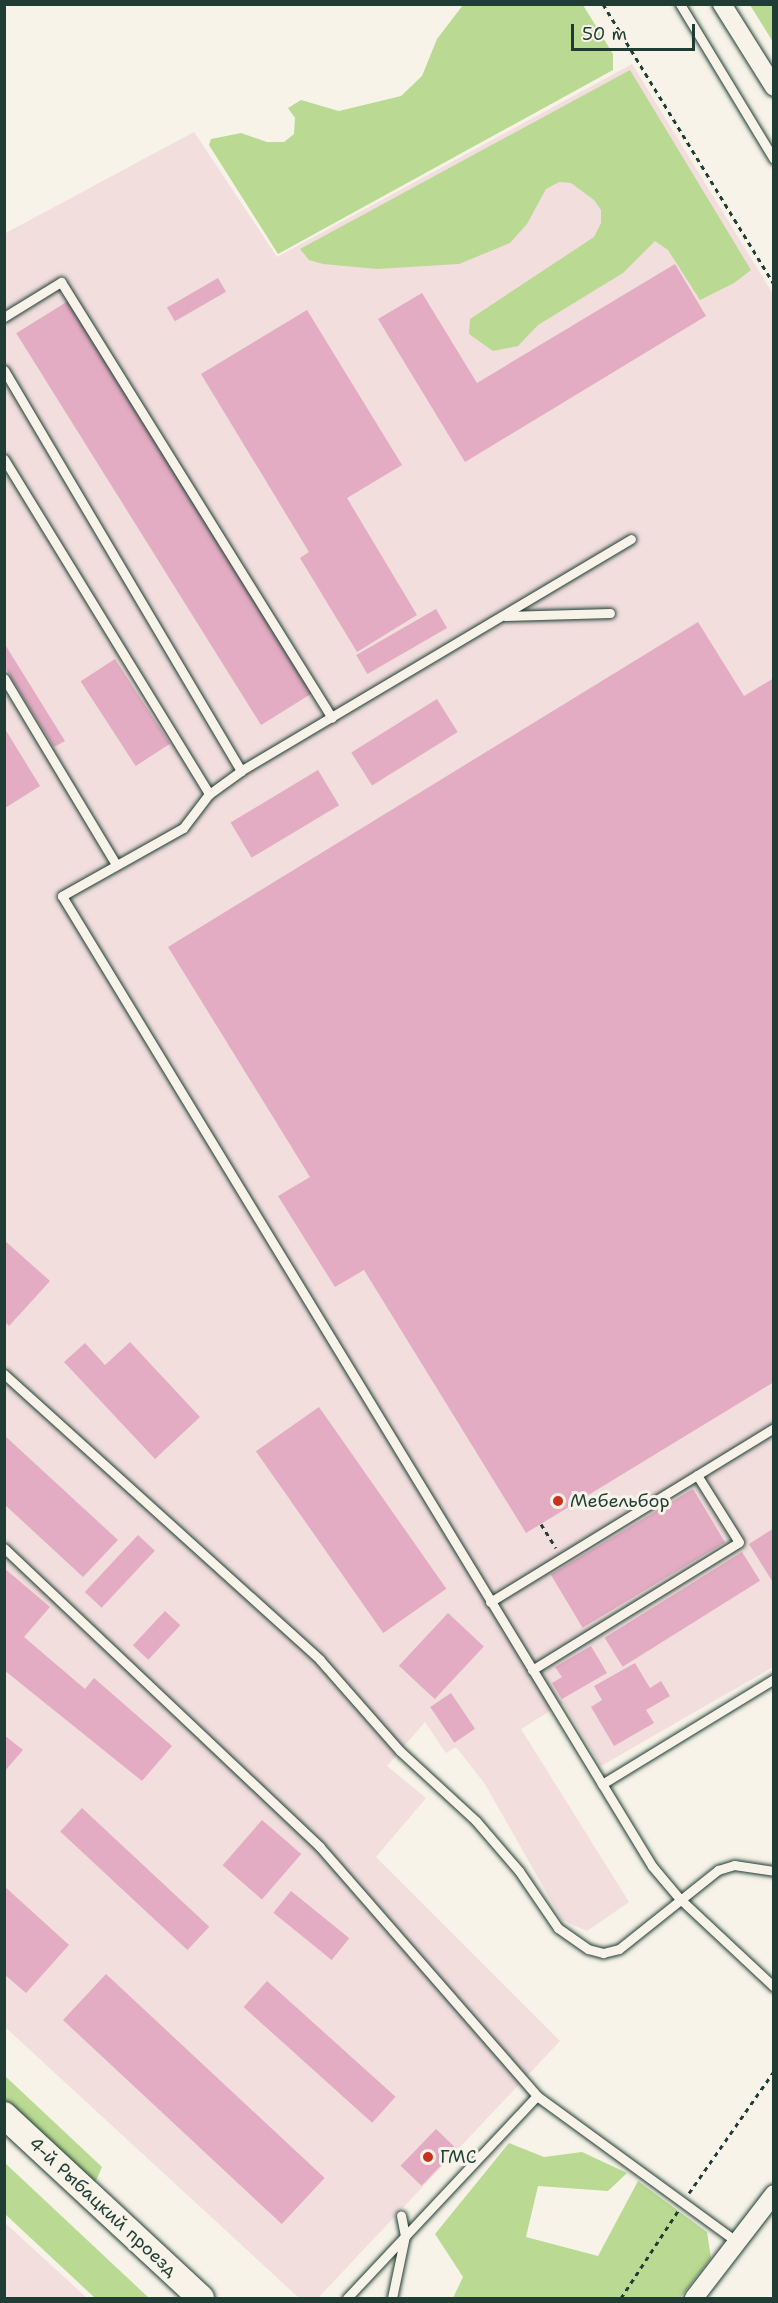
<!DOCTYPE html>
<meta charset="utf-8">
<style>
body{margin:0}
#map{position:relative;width:778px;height:2303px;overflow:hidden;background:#f7f3e8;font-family:"Shantell Sans",sans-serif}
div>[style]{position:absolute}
.built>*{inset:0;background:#f1dedd}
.green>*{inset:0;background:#bada93}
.building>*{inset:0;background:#e3acc2;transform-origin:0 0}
.path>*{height:3px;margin-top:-1.5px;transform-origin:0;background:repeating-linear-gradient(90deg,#1f3d34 0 4.5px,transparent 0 9px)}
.roads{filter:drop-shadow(0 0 2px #1f3d34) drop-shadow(0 0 2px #1f3d34)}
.lane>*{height:9px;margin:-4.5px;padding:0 4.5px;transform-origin:4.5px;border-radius:4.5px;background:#f7f3e8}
.street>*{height:18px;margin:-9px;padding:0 9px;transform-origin:9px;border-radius:9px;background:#f7f3e8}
.secondary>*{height:26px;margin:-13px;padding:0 13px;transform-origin:13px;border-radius:13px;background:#f7f3e8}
.dots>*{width:16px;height:16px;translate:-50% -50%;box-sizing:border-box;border:3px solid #f7f3e8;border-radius:50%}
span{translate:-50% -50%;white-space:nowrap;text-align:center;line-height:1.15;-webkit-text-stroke:6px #f7f3e8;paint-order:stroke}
.poi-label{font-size:18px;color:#1f3d34}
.left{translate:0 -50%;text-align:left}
.street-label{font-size:18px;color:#1f3d34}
.frame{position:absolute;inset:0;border:6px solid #1f3d34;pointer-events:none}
.scale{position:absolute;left:571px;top:24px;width:124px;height:27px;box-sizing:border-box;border:3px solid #1f3d34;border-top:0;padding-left:8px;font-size:18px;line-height:21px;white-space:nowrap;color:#1f3d34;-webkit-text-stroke:4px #f7f3e8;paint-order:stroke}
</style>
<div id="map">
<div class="built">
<i style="clip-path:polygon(632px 64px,773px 294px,773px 1667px,601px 1766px,563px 1703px,521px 1729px,629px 1902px,587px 1931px,562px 1920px,485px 1784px,456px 1747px,446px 1753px,425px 1722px,387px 1766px,426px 1798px,376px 1857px,560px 2041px,318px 2298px,299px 2298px,5px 2027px,4px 234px,194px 132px,277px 257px)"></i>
<i style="clip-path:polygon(4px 2223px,5px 2223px,87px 2298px,5px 2298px)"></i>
</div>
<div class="green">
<i style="clip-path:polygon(463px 5px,583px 5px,613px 54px,613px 70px,278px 254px,209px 145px,211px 139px,241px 133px,267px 142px,284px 142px,294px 134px,295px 118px,288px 108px,301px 100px,339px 111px,401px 96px,422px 76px,437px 39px)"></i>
<i style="clip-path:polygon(750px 5px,773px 5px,773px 42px)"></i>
<i style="clip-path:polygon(630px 70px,751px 270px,734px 283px,700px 300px,668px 250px,655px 241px,623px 273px,538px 325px,518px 346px,493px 351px,469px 334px,470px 319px,594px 237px,601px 223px,601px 210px,594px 200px,571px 183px,559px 182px,546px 189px,527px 224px,510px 243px,459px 264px,377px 269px,323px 264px,309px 260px,300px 249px)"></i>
<i style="clip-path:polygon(4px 2075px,102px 2167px,95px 2183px,5px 2099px)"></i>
<i style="clip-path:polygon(509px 2143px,544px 2157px,582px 2152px,627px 2173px,608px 2191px,538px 2186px,526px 2237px,598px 2256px,638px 2181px,707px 2232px,711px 2258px,680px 2298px,453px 2298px,463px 2277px,435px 2234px)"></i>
<i style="clip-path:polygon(4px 2163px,5px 2163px,149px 2298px,95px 2298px,5px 2214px)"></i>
</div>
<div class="building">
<i style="clip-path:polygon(675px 264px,706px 316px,465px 462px,378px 319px,422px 293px,477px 383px)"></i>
<i style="left:218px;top:278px;width:16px;height:59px;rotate:60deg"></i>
<i style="left:68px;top:301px;width:462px;height:61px;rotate:58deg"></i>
<i style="clip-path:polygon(307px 310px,402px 465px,347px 498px,417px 615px,357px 652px,300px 558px,309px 552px,201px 374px)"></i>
<i style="left:436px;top:609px;width:22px;height:92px;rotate:60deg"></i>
<i style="clip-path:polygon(698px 622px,744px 696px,774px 678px,774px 1382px,526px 1533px,364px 1270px,335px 1287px,278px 1196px,310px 1177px,168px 947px)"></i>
<i style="clip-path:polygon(4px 643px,65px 741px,54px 747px,4px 666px)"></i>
<i style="left:115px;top:659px;width:101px;height:41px;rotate:57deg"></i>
<i style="left:437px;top:699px;width:39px;height:101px;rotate:58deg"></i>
<i style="clip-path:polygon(5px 729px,40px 786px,5px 808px)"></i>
<i style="left:318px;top:770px;width:41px;height:102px;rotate:59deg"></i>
<i style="clip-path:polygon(4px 1240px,50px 1281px,9px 1326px,4px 1321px)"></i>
<i style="clip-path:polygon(130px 1342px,200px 1417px,155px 1459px,64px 1362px,85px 1343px,105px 1365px)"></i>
<i style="left:319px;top:1407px;width:222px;height:77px;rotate:55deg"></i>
<i style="clip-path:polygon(4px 1435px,118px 1540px,83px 1577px,4px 1504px)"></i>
<i style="left:693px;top:1489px;width:62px;height:166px;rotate:59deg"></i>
<i style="clip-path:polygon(774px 1528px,774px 1584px,749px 1544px)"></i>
<i style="left:138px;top:1535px;width:23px;height:78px;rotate:43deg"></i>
<i style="left:742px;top:1552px;width:34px;height:162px;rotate:58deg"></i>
<i style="clip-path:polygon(4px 1568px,50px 1607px,24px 1637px,85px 1689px,94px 1678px,172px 1746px,142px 1781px,4px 1670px)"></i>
<i style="left:165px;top:1611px;width:21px;height:47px;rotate:43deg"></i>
<i style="left:448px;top:1613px;width:49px;height:72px;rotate:43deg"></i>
<i style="clip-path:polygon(591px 1646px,607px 1673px,562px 1699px,552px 1683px,562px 1677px,555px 1667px)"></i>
<i style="clip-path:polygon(635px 1663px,650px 1688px,661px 1681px,670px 1696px,646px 1710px,654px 1723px,614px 1746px,591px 1707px,602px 1700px,594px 1686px)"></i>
<i style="left:451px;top:1693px;width:43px;height:25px;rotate:56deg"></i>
<i style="clip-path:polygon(4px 1735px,23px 1750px,4px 1772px)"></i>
<i style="left:82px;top:1808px;width:174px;height:32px;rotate:43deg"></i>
<i style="left:262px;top:1820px;width:52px;height:60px;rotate:41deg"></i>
<i style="clip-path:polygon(4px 1886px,69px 1945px,26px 1993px,4px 1974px)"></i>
<i style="left:291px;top:1891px;width:75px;height:28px;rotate:39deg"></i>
<i style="left:106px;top:1974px;width:299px;height:63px;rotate:43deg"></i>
<i style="left:267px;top:1981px;width:173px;height:35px;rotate:42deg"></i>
<i style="left:436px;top:2129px;width:29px;height:51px;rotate:44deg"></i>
</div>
<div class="path">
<i style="left:603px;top:4px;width:328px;rotate:58.6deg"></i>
<i style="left:541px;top:1524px;width:28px;rotate:58deg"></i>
<i style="left:689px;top:2193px;width:149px;rotate:-55.1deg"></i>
<i style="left:621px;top:2298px;width:104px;rotate:-56.8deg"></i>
</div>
<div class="roads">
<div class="lane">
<i style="left:680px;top:4px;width:181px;rotate:58.8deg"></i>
<i style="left:4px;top:317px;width:67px;rotate:-31.6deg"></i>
<i style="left:61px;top:282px;width:513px;rotate:58.14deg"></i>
<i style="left:4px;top:370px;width:466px;rotate:59.4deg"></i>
<i style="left:4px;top:459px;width:393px;rotate:58.5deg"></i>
<i style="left:631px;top:539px;width:454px;rotate:149.3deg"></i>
<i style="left:241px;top:771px;width:39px;rotate:144deg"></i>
<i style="left:209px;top:794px;width:43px;rotate:127.4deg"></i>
<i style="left:183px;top:828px;width:139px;rotate:150.7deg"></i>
<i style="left:62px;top:896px;width:1135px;rotate:58.69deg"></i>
<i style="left:652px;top:1866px;width:42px;rotate:49.8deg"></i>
<i style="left:679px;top:1898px;width:130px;rotate:43.1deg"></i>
<i style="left:505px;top:616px;width:105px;rotate:-1.6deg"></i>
<i style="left:4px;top:678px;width:216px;rotate:59deg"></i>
<i style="left:4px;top:1374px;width:426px;rotate:42.1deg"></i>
<i style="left:320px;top:1660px;width:121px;rotate:48.7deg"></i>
<i style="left:400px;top:1751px;width:103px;rotate:42.6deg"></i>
<i style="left:476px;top:1821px;width:66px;rotate:49.3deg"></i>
<i style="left:519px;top:1871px;width:69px;rotate:55.6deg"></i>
<i style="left:558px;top:1928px;width:37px;rotate:35deg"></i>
<i style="left:588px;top:1949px;width:16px;rotate:15deg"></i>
<i style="left:603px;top:1953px;width:16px;rotate:-14deg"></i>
<i style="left:619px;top:1949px;width:127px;rotate:-38.6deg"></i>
<i style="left:718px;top:1870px;width:17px;rotate:-17deg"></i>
<i style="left:734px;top:1865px;width:40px;rotate:8.5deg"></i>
<i style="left:4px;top:1548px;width:435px;rotate:43.4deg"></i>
<i style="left:320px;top:1847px;width:330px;rotate:48.9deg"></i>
<i style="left:537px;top:2096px;width:248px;rotate:36.1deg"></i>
<i style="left:490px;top:1602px;width:333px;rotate:-31.5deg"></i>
<i style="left:532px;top:1670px;width:243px;rotate:-31.7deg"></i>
<i style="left:739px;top:1542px;width:79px;rotate:-122.1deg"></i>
<i style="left:602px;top:1784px;width:202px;rotate:-31.4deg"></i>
<i style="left:347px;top:2298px;width:277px;rotate:-46.8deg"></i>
<i style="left:392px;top:2298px;width:63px;rotate:-78.2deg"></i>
<i style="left:405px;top:2236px;width:21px;rotate:-101deg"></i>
</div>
<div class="street">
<i style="left:722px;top:4px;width:98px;rotate:57.9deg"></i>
<i style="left:694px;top:2298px;width:131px;rotate:-52.4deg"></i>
</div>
<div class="secondary">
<i style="left:4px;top:2115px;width:269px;rotate:42.9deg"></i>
</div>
</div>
<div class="dots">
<i style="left:558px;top:1501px;background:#c8321e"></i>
<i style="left:428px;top:2157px;background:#c8321e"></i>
</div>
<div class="poi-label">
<span class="left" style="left:570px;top:1501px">Мебельбор</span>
<span class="left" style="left:440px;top:2157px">ГМС</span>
</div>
<div class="street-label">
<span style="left:103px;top:2207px;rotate:43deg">4-й Рыбацкий проезд</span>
</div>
<div class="frame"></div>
<div class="scale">50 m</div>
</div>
